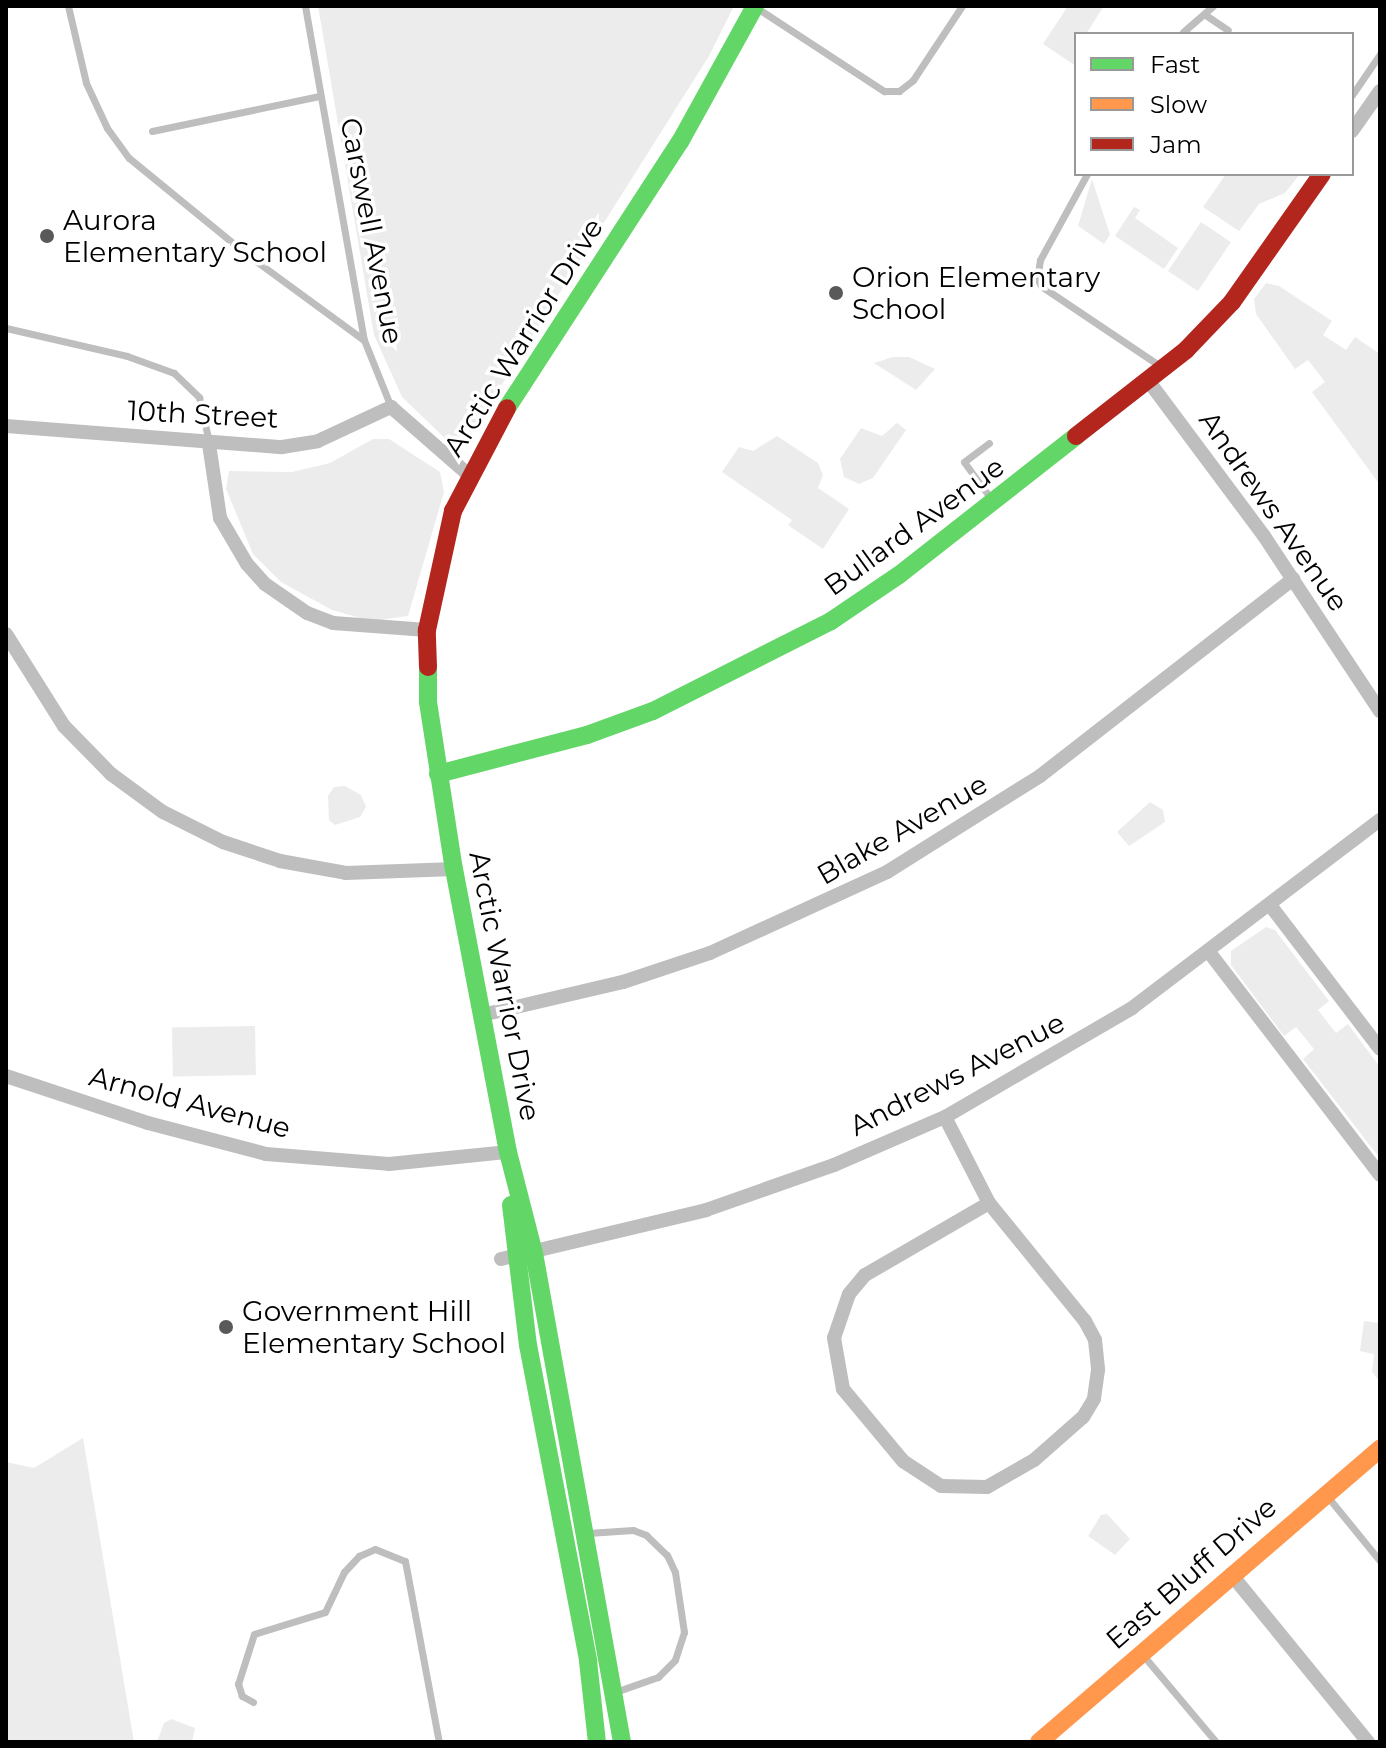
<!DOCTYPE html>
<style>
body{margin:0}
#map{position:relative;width:1386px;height:1748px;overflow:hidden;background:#fff;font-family:Montserrat,sans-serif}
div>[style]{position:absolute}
.green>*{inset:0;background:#ececec;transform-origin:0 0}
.lane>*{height:7px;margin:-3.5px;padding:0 3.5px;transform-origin:3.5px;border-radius:3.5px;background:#bebebe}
.street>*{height:14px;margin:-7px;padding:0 7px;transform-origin:7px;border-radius:7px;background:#bebebe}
.fast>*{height:18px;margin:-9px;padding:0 9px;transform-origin:9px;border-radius:9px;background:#63d668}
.slow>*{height:18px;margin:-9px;padding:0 9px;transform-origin:9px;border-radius:9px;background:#ff974d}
.jam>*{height:18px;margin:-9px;padding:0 9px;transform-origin:9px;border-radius:9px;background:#b3261e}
.dots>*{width:22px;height:22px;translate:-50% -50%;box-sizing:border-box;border:4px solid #fff;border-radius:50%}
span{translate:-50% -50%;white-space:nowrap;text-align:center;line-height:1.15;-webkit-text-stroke:7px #fff;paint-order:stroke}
.poi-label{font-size:28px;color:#000}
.left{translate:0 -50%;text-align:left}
.street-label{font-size:28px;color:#000}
.frame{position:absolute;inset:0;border:8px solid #000;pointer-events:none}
.legend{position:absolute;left:1074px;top:32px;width:280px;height:144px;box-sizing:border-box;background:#fff;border:2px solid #999;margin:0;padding:10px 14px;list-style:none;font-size:24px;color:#000}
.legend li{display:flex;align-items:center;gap:16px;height:40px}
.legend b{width:40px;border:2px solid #999}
</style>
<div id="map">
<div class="green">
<i style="clip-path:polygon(318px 6px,734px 6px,709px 56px,465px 443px,452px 445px,402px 397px,374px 335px)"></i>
<i style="clip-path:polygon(1068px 6px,1104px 6px,1086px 34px,1076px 34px,1076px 66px,1043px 44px)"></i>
<i style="clip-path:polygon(1226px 174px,1300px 174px,1285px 193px,1259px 204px,1239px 231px,1203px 207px)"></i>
<i style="clip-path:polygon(1092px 179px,1110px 235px,1104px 244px,1078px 226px)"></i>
<i style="clip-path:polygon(1134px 207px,1140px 210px,1135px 218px,1178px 248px,1164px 269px,1115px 236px)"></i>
<i style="left:1201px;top:222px;width:36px;height:59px;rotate:34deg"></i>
<i style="clip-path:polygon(1266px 283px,1279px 286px,1332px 321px,1323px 335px,1346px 350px,1355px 337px,1380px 354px,1380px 485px,1312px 392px,1325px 382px,1308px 360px,1295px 369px,1256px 314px,1254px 299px)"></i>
<i style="clip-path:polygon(893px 357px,909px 357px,935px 369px,916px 390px,874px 363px)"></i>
<i style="clip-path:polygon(897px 423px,906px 430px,873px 478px,859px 484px,844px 477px,840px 459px,861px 428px,882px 436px)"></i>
<i style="clip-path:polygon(777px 436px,818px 463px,823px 475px,818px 488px,849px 509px,823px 549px,788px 525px,792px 520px,722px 472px,739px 447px,753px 451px)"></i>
<i style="clip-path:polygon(373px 439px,389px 439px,440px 472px,444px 492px,408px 616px,371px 621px,332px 610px,281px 582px,253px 554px,226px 489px,229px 471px,292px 472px,330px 463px)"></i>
<i style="clip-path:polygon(345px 786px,361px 795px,366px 807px,360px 817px,335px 825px,329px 820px,328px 796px,334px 787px)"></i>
<i style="clip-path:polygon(1150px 802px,1163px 810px,1165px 822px,1129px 846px,1117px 832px)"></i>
<i style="clip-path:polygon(1266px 927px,1275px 930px,1329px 1001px,1318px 1010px,1336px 1033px,1348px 1024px,1380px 1067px,1379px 1157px,1303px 1059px,1314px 1049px,1296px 1027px,1284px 1036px,1231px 965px,1231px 951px)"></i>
<i style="left:255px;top:1026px;width:49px;height:83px;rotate:89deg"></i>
<i style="clip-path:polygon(1364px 1321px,1380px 1323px,1380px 1382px,1372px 1372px,1374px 1354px,1360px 1351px)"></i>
<i style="clip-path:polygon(83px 1438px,134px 1742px,6px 1742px,6px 1462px,34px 1468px)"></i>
<i style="clip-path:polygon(1107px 1514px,1130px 1539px,1115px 1555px,1088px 1536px,1101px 1515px)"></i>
<i style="clip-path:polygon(171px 1719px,195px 1728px,192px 1742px,157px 1742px,164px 1723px)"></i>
</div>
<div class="lane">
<i style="left:68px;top:6px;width:79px;rotate:76.8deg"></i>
<i style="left:86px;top:83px;width:50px;rotate:65deg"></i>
<i style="left:107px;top:128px;width:37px;rotate:54deg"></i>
<i style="left:129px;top:158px;width:150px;rotate:39.3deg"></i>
<i style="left:245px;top:253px;width:147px;rotate:36.2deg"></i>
<i style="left:305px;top:6px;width:339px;rotate:80deg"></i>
<i style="left:364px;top:340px;width:72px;rotate:68.1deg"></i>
<i style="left:757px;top:8px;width:152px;rotate:33.2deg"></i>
<i style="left:884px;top:91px;width:15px"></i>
<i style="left:899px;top:91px;width:18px;rotate:-38deg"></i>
<i style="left:913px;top:80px;width:89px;rotate:-56.5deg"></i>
<i style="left:1207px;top:16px;width:25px;rotate:34deg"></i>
<i style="left:1183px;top:32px;width:40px;rotate:-41deg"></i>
<i style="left:1352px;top:95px;width:50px;rotate:-55.7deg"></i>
<i style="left:152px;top:131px;width:171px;rotate:-11.8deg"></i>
<i style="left:1087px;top:174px;width:98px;rotate:118.7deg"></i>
<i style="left:1040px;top:260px;width:18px;rotate:99deg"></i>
<i style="left:1037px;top:278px;width:9px;rotate:63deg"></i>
<i style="left:1041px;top:286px;width:143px;rotate:33.9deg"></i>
<i style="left:6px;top:328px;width:124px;rotate:13deg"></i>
<i style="left:127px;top:356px;width:50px;rotate:19.9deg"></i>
<i style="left:174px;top:373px;width:35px;rotate:44deg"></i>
<i style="left:199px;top:397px;width:46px;rotate:77.5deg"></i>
<i style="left:989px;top:443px;width:31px;rotate:143deg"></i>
<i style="left:964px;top:462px;width:47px;rotate:53.6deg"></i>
<i style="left:1327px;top:1496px;width:84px;rotate:50.8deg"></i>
<i style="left:588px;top:1533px;width:45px;rotate:-3.8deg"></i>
<i style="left:633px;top:1530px;width:14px;rotate:21deg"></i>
<i style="left:646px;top:1535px;width:29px;rotate:44deg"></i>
<i style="left:667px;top:1555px;width:19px;rotate:65deg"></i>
<i style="left:675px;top:1572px;width:61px;rotate:81.5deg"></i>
<i style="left:684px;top:1632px;width:29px;rotate:108deg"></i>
<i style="left:675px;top:1660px;width:24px;rotate:135deg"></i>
<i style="left:658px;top:1677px;width:46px;rotate:160.8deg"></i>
<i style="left:1142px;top:1654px;width:115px;rotate:49.9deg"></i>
<i style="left:253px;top:1702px;width:13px;rotate:-151deg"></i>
<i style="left:242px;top:1696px;width:13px;rotate:-108deg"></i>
<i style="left:238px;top:1684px;width:52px;rotate:-72.3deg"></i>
<i style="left:254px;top:1634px;width:74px;rotate:-17.2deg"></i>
<i style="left:325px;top:1612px;width:44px;rotate:-64.6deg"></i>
<i style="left:344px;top:1572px;width:22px;rotate:-47deg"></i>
<i style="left:359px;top:1556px;width:17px;rotate:-24deg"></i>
<i style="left:375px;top:1549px;width:32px;rotate:22deg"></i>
<i style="left:405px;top:1561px;width:184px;rotate:79.4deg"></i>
</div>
<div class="street">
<i style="left:1352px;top:131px;width:49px;rotate:-55deg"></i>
<i style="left:1150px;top:383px;width:191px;rotate:53.3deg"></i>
<i style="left:1264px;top:536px;width:210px;rotate:56.5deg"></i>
<i style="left:6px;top:426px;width:277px;rotate:4.4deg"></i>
<i style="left:282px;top:447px;width:36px;rotate:-9deg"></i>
<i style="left:318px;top:441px;width:81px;rotate:-25deg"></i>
<i style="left:391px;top:407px;width:103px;rotate:41.1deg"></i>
<i style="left:209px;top:444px;width:75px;rotate:81.5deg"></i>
<i style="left:220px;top:518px;width:53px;rotate:59.6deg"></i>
<i style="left:247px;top:564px;width:27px;rotate:48deg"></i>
<i style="left:265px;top:584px;width:51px;rotate:34.6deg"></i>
<i style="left:307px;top:613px;width:28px;rotate:21deg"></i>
<i style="left:333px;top:623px;width:94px;rotate:4.3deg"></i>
<i style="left:6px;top:634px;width:109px;rotate:57.8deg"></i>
<i style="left:64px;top:726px;width:67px;rotate:45.6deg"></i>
<i style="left:111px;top:774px;width:64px;rotate:36.2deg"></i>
<i style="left:163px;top:812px;width:67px;rotate:26.6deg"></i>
<i style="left:223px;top:842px;width:60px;rotate:18.4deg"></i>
<i style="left:280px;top:861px;width:67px;rotate:10.3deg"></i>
<i style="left:346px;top:873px;width:108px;rotate:-2.1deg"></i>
<i style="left:1270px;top:905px;width:181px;rotate:52.6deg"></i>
<i style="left:1209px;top:952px;width:281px;rotate:52.5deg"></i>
<i style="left:482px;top:1015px;width:145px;rotate:-13.2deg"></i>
<i style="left:623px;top:982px;width:92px;rotate:-18.4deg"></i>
<i style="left:710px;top:953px;width:195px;rotate:-24.6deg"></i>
<i style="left:887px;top:872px;width:181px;rotate:-32.1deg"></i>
<i style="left:1040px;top:776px;width:321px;rotate:-37.9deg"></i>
<i style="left:6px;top:1076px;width:150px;rotate:18.3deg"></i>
<i style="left:148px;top:1123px;width:122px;rotate:14.7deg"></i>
<i style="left:266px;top:1154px;width:123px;rotate:4.6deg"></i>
<i style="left:389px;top:1164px;width:120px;rotate:-5.8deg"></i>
<i style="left:945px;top:1117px;width:97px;rotate:62.9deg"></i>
<i style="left:989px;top:1203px;width:152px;rotate:50.9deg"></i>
<i style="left:1085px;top:1321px;width:21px;rotate:62deg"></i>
<i style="left:1095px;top:1340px;width:30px;rotate:84deg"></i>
<i style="left:1098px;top:1370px;width:29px;rotate:98deg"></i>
<i style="left:1094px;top:1399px;width:21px;rotate:121deg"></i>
<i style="left:1083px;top:1417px;width:65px;rotate:138.7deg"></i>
<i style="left:1034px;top:1460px;width:54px;rotate:150.1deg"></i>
<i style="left:987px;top:1487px;width:46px;rotate:-178.8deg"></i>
<i style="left:941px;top:1486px;width:45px;rotate:-146.7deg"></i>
<i style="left:903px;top:1461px;width:94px;rotate:-129.8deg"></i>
<i style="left:843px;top:1389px;width:52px;rotate:-100deg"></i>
<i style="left:834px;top:1338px;width:46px;rotate:-71.2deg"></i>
<i style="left:849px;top:1294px;width:25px;rotate:-50deg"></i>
<i style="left:865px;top:1275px;width:143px;rotate:-30.1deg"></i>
<i style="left:501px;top:1259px;width:211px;rotate:-13.4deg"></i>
<i style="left:706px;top:1210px;width:136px;rotate:-19.4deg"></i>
<i style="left:834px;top:1165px;width:121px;rotate:-23.4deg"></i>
<i style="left:945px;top:1117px;width:216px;rotate:-30.2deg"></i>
<i style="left:1132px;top:1008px;width:311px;rotate:-37.2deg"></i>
<i style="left:1231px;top:1574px;width:217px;rotate:50.8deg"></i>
</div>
<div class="fast">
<i style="left:507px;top:408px;width:317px;rotate:-57deg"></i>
<i style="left:680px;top:142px;width:155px;rotate:-61.1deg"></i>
<i style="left:428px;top:667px;width:35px;rotate:90deg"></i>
<i style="left:428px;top:702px;width:169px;rotate:81.2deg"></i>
<i style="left:454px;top:869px;width:288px;rotate:79.2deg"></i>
<i style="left:508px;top:1152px;width:104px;rotate:75.6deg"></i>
<i style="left:534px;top:1253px;width:497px;rotate:79.8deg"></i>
<i style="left:438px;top:774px;width:154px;rotate:-14.7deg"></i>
<i style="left:587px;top:735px;width:70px;rotate:-20deg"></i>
<i style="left:653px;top:711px;width:199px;rotate:-26.8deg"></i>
<i style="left:831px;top:621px;width:82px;rotate:-34.1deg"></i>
<i style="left:899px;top:575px;width:225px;rotate:-38.1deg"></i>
<i style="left:511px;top:1205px;width:141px;rotate:83.1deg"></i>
<i style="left:528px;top:1345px;width:322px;rotate:79.2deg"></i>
<i style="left:588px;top:1661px;width:81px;rotate:83.7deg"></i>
</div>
<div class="slow">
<i style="left:1039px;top:1742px;width:450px;rotate:-40.7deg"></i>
</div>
<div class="jam">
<i style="left:1076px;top:436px;width:140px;rotate:-38deg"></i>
<i style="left:1186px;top:350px;width:66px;rotate:-46.2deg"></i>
<i style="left:1232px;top:302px;width:156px;rotate:-54.9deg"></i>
<i style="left:428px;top:667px;width:37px;rotate:-92deg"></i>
<i style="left:427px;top:630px;width:122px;rotate:-77.7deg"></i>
<i style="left:453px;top:511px;width:116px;rotate:-62.3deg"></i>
</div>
<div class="dots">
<i style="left:47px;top:236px;background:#595959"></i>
<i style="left:836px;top:293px;background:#595959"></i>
<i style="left:226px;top:1327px;background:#595959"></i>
</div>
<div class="poi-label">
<span class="left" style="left:63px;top:236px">Aurora<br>Elementary School</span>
<span class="left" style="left:852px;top:293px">Orion Elementary<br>School</span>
<span class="left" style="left:242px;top:1327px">Government Hill<br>Elementary School</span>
</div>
<div class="street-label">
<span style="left:372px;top:231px;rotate:79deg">Carswell Avenue</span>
<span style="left:523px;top:337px;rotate:-58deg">Arctic Warrior Drive</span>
<span style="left:203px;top:414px;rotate:3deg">10th Street</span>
<span style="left:1274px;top:511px;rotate:55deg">Andrews Avenue</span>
<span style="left:914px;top:526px;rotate:-36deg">Bullard Avenue</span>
<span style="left:902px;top:829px;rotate:-30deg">Blake Avenue</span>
<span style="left:505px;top:986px;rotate:79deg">Arctic Warrior Drive</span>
<span style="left:957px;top:1074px;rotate:-27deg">Andrews Avenue</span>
<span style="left:190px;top:1102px;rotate:15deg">Arnold Avenue</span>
<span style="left:1191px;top:1573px;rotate:-41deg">East Bluff Drive</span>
</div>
<div class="frame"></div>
<ul class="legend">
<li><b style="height:10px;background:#63d668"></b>Fast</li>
<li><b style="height:10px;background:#ff974d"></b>Slow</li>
<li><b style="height:10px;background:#b3261e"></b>Jam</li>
</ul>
</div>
